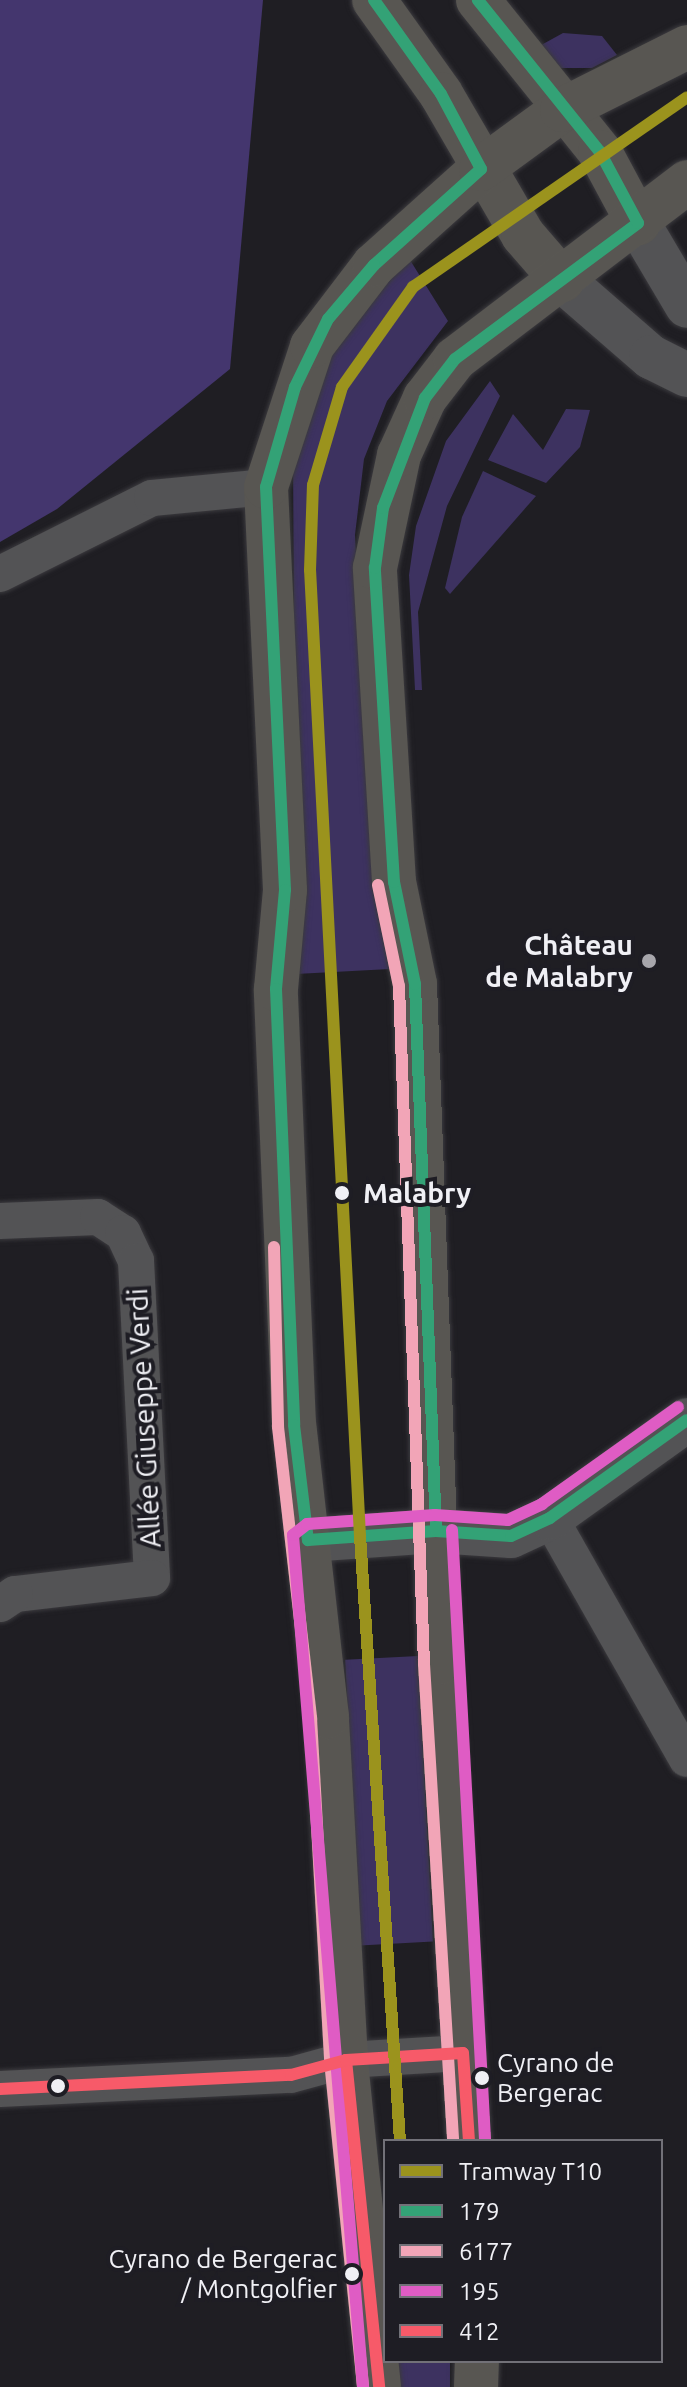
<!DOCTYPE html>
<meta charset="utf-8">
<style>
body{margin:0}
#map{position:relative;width:687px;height:2387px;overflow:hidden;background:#1f1e23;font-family:Ubuntu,sans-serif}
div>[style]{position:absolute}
.green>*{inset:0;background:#3d3260;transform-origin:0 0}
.forest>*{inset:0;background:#44366e}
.roads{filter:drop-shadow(0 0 2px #3b3a3e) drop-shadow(0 0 2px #3b3a3e)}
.minor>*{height:36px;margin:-18px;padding:0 18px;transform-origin:18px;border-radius:18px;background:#535355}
.secondary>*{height:44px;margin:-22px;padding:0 22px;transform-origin:22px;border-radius:22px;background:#535355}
.primary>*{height:44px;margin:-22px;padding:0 22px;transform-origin:22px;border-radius:22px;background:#585652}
.bus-1>*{height:12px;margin:-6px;padding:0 6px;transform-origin:6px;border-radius:6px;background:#33a276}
.bus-2>*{height:12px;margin:-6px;padding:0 6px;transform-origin:6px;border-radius:6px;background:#f2a5b7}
.bus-3>*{height:12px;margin:-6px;padding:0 6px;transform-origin:6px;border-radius:6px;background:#df5cc4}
.bus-4>*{height:12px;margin:-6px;padding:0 6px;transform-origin:6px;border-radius:6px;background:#f75a69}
.tram-1>*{height:12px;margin:-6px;padding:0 6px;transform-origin:6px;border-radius:6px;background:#9b931d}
.dots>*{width:22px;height:22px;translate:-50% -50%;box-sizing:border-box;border:4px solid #1e1d24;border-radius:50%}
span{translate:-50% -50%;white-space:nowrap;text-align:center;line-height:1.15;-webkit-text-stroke:8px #1e1d24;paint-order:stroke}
.bus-label{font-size:26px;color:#f0f0f5}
.left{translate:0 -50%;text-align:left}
.right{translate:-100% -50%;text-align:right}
.poi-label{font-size:28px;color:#f0f0f5;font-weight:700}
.stop-label{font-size:28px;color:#f0f0f5;font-weight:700}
.street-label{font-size:28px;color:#f0f0f5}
.legend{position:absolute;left:383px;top:2139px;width:280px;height:224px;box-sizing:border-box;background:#1e1d24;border:2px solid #727178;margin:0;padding:10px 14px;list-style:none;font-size:24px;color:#f0f0f5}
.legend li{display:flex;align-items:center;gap:16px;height:40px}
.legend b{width:40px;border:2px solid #727178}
</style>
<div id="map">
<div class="green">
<i style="clip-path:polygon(563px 33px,602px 36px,617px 55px,592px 68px,560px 68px,534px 49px)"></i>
<i style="clip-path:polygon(410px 260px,448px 321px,387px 401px,364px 459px,355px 535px,374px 893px,390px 969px,296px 974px,293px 459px,324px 366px,370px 298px)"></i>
<i style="clip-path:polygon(490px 381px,500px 396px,447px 506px,418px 612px,422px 690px,415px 690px,409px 575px,416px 526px,446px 441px)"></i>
<i style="clip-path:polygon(566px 409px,590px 410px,580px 447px,546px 483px,488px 460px,513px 414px,543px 450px)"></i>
<i style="clip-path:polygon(483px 471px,536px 496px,450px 594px,445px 588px,462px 517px)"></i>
<i style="left:418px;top:1656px;width:286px;height:73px;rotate:87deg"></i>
<i style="left:393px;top:2361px;width:57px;height:26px"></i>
</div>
<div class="forest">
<i style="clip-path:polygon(0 0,263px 0,230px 369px,57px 509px,0 542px)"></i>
</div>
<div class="roads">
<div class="minor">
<i style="left:0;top:574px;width:170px;rotate:-26.6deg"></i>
<i style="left:152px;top:498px;width:115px;rotate:-5.5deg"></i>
<i style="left:0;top:1221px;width:98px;rotate:-2.3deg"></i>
<i style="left:98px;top:1217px;width:30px;rotate:33deg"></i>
<i style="left:123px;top:1233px;width:31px;rotate:65deg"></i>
<i style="left:136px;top:1261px;width:317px;rotate:87.1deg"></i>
<i style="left:152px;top:1578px;width:138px;rotate:173.3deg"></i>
<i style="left:15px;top:1594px;width:18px;rotate:146deg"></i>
<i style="left:550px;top:1518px;width:277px;rotate:60.4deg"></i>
<i style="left:0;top:2089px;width:291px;rotate:-2.8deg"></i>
<i style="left:291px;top:2075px;width:57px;rotate:-15.3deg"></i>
<i style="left:346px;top:2060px;width:117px;rotate:-3.4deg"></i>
</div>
<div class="secondary">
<i style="left:638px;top:223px;width:96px;rotate:59.4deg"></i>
<i style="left:562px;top:280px;width:118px;rotate:40.9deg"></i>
<i style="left:651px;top:357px;width:40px;rotate:26.6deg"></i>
<i style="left:308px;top:1540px;width:128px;rotate:-4deg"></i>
<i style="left:436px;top:1531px;width:75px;rotate:3.8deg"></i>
<i style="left:511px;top:1536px;width:43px;rotate:-24.8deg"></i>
<i style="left:550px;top:1518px;width:168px;rotate:-35.6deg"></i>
</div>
<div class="primary">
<i style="left:374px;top:0;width:115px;rotate:54.5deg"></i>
<i style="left:441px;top:94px;width:163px;rotate:59.8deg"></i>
<i style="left:523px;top:235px;width:60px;rotate:49.1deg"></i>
<i style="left:478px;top:0;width:195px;rotate:51.2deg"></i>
<i style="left:600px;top:152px;width:81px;rotate:61.8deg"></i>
<i style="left:469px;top:2141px;width:479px;rotate:-93.5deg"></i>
<i style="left:440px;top:1663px;width:679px;rotate:-92.11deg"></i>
<i style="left:415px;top:984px;width:104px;rotate:-101.6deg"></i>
<i style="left:394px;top:882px;width:315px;rotate:-93.5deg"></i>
<i style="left:375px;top:568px;width:116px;rotate:-78deg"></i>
<i style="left:399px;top:455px;width:63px;rotate:-65.5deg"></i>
<i style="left:425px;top:398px;width:49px;rotate:-52.4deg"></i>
<i style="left:455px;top:359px;width:292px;rotate:-37.3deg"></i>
<i style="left:379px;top:2387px;width:329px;rotate:-95.8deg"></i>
<i style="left:346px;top:2060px;width:344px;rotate:-93.2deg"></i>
<i style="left:327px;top:1717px;width:294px;rotate:-96.4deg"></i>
<i style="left:294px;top:1425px;width:436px;rotate:-92.4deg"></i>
<i style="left:276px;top:989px;width:99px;rotate:-84.8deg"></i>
<i style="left:285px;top:890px;width:403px;rotate:-92.7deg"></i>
<i style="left:266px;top:487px;width:148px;rotate:-71.9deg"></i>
<i style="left:312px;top:346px;width:102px;rotate:-52.6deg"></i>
<i style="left:374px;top:265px;width:144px;rotate:-41.9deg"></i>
<i style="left:481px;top:169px;width:100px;rotate:-36.1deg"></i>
<i style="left:562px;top:110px;width:140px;rotate:-26.7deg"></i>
<i style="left:476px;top:2387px;width:26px;rotate:-88deg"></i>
</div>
</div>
<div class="bus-1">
<i style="left:374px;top:0;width:115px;rotate:54.5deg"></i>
<i style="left:441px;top:94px;width:85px;rotate:61.9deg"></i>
<i style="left:481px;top:169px;width:144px;rotate:138.1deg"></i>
<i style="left:374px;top:265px;width:71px;rotate:130.4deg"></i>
<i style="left:328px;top:319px;width:76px;rotate:115.9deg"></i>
<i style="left:295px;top:387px;width:104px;rotate:106.2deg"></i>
<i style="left:266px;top:487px;width:403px;rotate:87.3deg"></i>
<i style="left:285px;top:890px;width:99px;rotate:95.2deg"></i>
<i style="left:276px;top:989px;width:436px;rotate:87.6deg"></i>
<i style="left:294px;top:1425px;width:116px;rotate:83.1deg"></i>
<i style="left:308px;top:1540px;width:128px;rotate:-4deg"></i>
<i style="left:436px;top:1531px;width:75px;rotate:3.8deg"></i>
<i style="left:511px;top:1536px;width:43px;rotate:-24.8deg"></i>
<i style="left:550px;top:1518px;width:168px;rotate:-35.6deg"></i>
<i style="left:436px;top:1531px;width:547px;rotate:-92.2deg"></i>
<i style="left:415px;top:984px;width:104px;rotate:-101.6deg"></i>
<i style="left:394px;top:882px;width:315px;rotate:-93.5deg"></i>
<i style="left:375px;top:568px;width:61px;rotate:-82.4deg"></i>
<i style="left:383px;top:508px;width:118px;rotate:-69.1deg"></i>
<i style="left:425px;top:398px;width:49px;rotate:-52.4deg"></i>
<i style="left:455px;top:359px;width:228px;rotate:-36.6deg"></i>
<i style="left:638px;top:223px;width:81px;rotate:-118.2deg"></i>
<i style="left:600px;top:152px;width:195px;rotate:-128.8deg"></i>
</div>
<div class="bus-2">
<i style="left:378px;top:885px;width:103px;rotate:78.3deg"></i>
<i style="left:399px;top:986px;width:678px;rotate:87.89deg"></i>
<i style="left:424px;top:1664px;width:478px;rotate:86.5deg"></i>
<i style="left:274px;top:1247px;width:180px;rotate:88.7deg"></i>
<i style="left:278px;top:1427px;width:293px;rotate:83.5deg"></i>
<i style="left:311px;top:1718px;width:344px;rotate:86.8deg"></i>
<i style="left:330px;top:2061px;width:328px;rotate:84.2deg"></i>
</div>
<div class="bus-3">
<i style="left:452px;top:1530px;width:611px;rotate:86.9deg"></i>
<i style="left:363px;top:2387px;width:855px;rotate:-94.7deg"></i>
<i style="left:293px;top:1535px;width:18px;rotate:-38deg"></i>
<i style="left:307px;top:1524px;width:128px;rotate:-4deg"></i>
<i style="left:435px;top:1515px;width:73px;rotate:3.9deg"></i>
<i style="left:508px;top:1520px;width:38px;rotate:-25deg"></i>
<i style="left:542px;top:1504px;width:167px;rotate:-35.5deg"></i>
</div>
<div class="bus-4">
<i style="left:346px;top:2060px;width:329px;rotate:84.2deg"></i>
<i style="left:0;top:2089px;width:291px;rotate:-2.8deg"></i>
<i style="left:291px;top:2075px;width:57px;rotate:-15.3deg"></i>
<i style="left:346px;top:2060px;width:117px;rotate:-3.4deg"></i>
<i style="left:463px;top:2053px;width:88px;rotate:86.1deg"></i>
</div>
<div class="tram-1">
<i style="left:400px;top:2141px;width:606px;rotate:-93.78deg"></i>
<i style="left:360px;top:1536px;width:967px;rotate:-92.96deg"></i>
<i style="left:310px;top:570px;width:85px;rotate:-88deg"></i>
<i style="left:313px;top:485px;width:102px;rotate:-73.5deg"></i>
<i style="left:342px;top:387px;width:123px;rotate:-54.6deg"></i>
<i style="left:413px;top:287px;width:333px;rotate:-34.7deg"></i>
</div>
<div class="dots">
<i style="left:649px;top:961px;background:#a7a6ac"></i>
<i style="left:342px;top:1193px;background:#f0f0f5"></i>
<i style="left:482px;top:2078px;background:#f0f0f5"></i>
<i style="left:58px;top:2086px;background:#f0f0f5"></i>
<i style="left:352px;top:2274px;background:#f0f0f5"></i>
</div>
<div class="bus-label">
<span class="left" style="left:497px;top:2078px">Cyrano de<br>Bergerac</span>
<span class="right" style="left:337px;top:2274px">Cyrano de Bergerac<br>/ Montgolfier</span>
</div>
<div class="poi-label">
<span class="right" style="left:633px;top:961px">Château<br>de Malabry</span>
</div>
<div class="stop-label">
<span class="left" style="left:363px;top:1193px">Malabry</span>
</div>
<div class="street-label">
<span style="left:144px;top:1418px;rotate:-93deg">Allée Giuseppe Verdi</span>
</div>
<ul class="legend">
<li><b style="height:10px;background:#9b931d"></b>Tramway T10</li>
<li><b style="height:10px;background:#33a276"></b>179</li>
<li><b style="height:10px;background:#f2a5b7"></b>6177</li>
<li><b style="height:10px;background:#df5cc4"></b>195</li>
<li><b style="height:10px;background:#f75a69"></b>412</li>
</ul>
</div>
